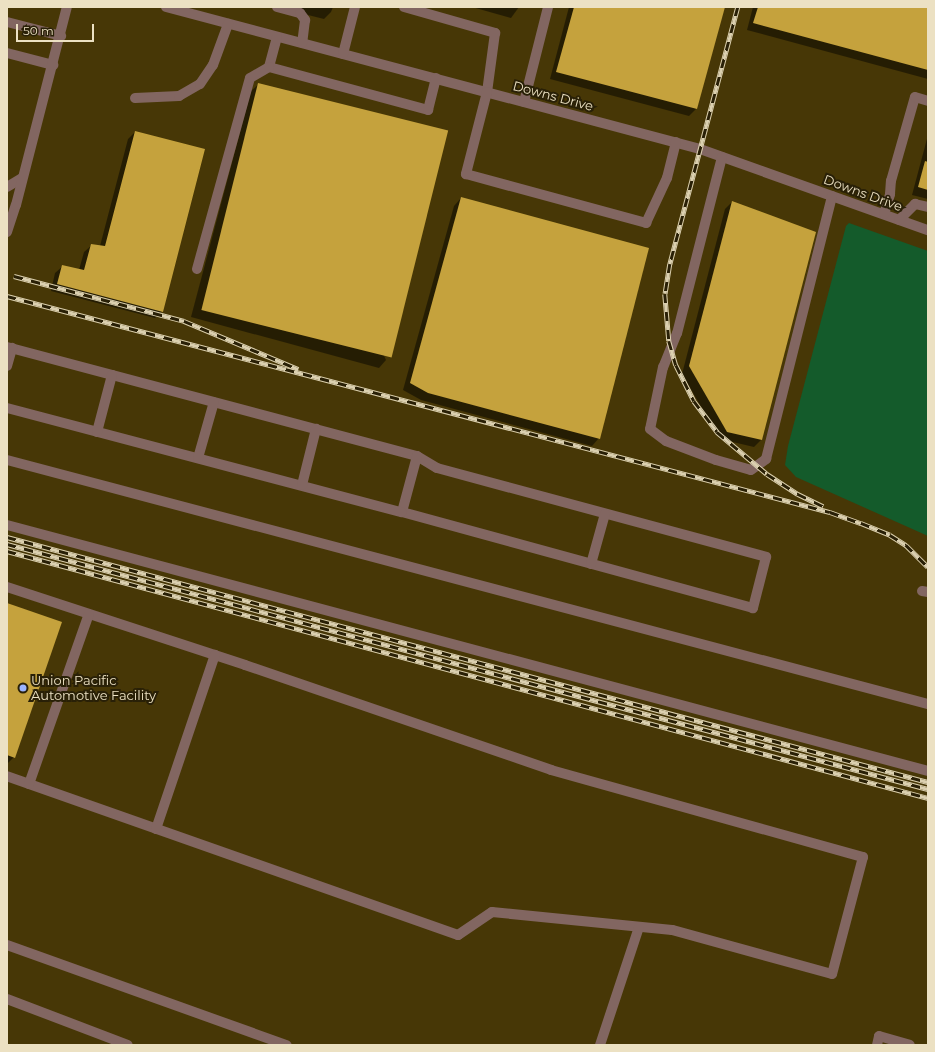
<!DOCTYPE html>
<style>
body{margin:0}
#map{position:relative;width:935px;height:1052px;overflow:hidden;background:#473706;font-family:Montserrat,sans-serif}
div>[style]{position:absolute}
.green>*{inset:0;background:#145b2b}
.shadow>*{inset:0;background:#0007}
.building>*{inset:0;background:#c5a23d;transform-origin:0 0}
.minor>*{height:10px;margin:-5px;padding:0 5px;transform-origin:5px;border-radius:5px;background:#826661}
.rail>*{height:4.5px;margin-top:-2.25px;transform-origin:0;background:repeating-linear-gradient(90deg,#292007 0 9px,#dbd0b0 0 18px);box-sizing:border-box;border-block:1px solid #dbd0b0}
.dots>*{width:11px;height:11px;translate:-50% -50%;box-sizing:border-box;border:2px solid #292007;border-radius:50%}
span{translate:-50% -50%;white-space:nowrap;text-align:center;line-height:1.15;-webkit-text-stroke:4px #292007;paint-order:stroke}
.street-label{font-size:13px;color:#ece1c3}
.poi-label{font-size:13px;color:#ece1c3}
.left{translate:0 -50%;text-align:left}
.frame{position:absolute;inset:0;border:8px solid #ece1c3;pointer-events:none}
.scale{position:absolute;left:16px;top:24px;width:78px;height:18px;box-sizing:border-box;border:2px solid #ece1c3;border-top:0;padding-left:5px;font-size:12px;line-height:14px;white-space:nowrap;color:#ece1c3;-webkit-text-stroke:3px #292007;paint-order:stroke}
</style>
<div id="map">
<div class="green">
<i style="clip-path:polygon(849px 223px,928px 251px,928px 536px,796px 477px,785px 465px,788px 446px,846px 226px)"></i>
</div>
<div class="shadow">
<i style="clip-path:polygon(276px 7px,333px 7px,331px 12px,324px 19px)"></i>
<i style="clip-path:polygon(472px 7px,519px 7px,511px 18px)"></i>
<i style="clip-path:polygon(569px 7px,724px 7px,696px 109px,689px 116px,550px 79px)"></i>
<i style="clip-path:polygon(753px 7px,928px 7px,928px 79px,747px 30px)"></i>
<i style="clip-path:polygon(259px 84px,386px 360px,379px 368px,191px 317px,251px 91px)"></i>
<i style="clip-path:polygon(135px 132px,162px 311px,155px 318px,51px 291px,55px 273px,63px 266px,79px 270px,84px 252px,92px 245px,100px 246px,128px 139px)"></i>
<i style="clip-path:polygon(928px 135px,928px 199px,912px 195px)"></i>
<i style="clip-path:polygon(461px 198px,599px 438px,592px 446px,421px 400px,403px 390px,454px 206px)"></i>
<i style="clip-path:polygon(732px 202px,815px 233px,761px 440px,754px 447px,720px 439px,682px 374px,725px 209px)"></i>
<i style="clip-path:polygon(7px 604px,14px 757px,7px 764px)"></i>
</div>
<div class="building">
<i style="clip-path:polygon(574px 7px,725px 7px,697px 109px,556px 72px)"></i>
<i style="clip-path:polygon(758px 7px,928px 7px,928px 70px,753px 23px)"></i>
<i style="left:258px;top:83px;width:196px;height:234px;rotate:14deg"></i>
<i style="clip-path:polygon(135px 131px,205px 149px,163px 312px,57px 284px,62px 265px,84px 270px,91px 244px,105px 246px)"></i>
<i style="clip-path:polygon(925px 161px,928px 162px,928px 190px,918px 187px)"></i>
<i style="clip-path:polygon(461px 197px,649px 248px,600px 439px,428px 393px,410px 383px)"></i>
<i style="clip-path:polygon(732px 201px,816px 232px,762px 440px,727px 432px,689px 366px)"></i>
<i style="clip-path:polygon(7px 603px,62px 622px,15px 758px,7px 755px)"></i>
</div>
<div class="minor">
<i style="left:166px;top:7px;width:553px;rotate:14.89deg"></i>
<i style="left:700px;top:149px;width:242px;rotate:19.6deg"></i>
<i style="left:277px;top:7px;width:24px;rotate:15deg"></i>
<i style="left:300px;top:13px;width:9px;rotate:54deg"></i>
<i style="left:305px;top:20px;width:23px;rotate:97deg"></i>
<i style="left:404px;top:7px;width:95px;rotate:15.9deg"></i>
<i style="left:495px;top:33px;width:60px;rotate:97.7deg"></i>
<i style="left:487px;top:92px;width:85px;rotate:104.4deg"></i>
<i style="left:466px;top:174px;width:187px;rotate:15.2deg"></i>
<i style="left:646px;top:223px;width:50px;rotate:-65deg"></i>
<i style="left:667px;top:178px;width:37px;rotate:-76deg"></i>
<i style="left:7px;top:22px;width:56px;rotate:14.5deg"></i>
<i style="left:277px;top:37px;width:31px;rotate:105deg"></i>
<i style="left:269px;top:67px;width:165px;rotate:15.1deg"></i>
<i style="left:428px;top:110px;width:33px;rotate:-76deg"></i>
<i style="left:7px;top:53px;width:48px;rotate:14.6deg"></i>
<i style="left:343px;top:54px;width:49px;rotate:-75.7deg"></i>
<i style="left:135px;top:98px;width:44px;rotate:-2.6deg"></i>
<i style="left:179px;top:96px;width:24px;rotate:-30deg"></i>
<i style="left:200px;top:84px;width:23px;rotate:-56deg"></i>
<i style="left:213px;top:65px;width:44px;rotate:-69.9deg"></i>
<i style="left:524px;top:102px;width:98px;rotate:-75.8deg"></i>
<i style="left:722px;top:157px;width:182px;rotate:104.3deg"></i>
<i style="left:677px;top:333px;width:37px;rotate:112deg"></i>
<i style="left:663px;top:367px;width:63px;rotate:101.8deg"></i>
<i style="left:650px;top:429px;width:20px;rotate:37deg"></i>
<i style="left:666px;top:441px;width:53px;rotate:20.8deg"></i>
<i style="left:716px;top:460px;width:36px;rotate:16deg"></i>
<i style="left:751px;top:470px;width:19px;rotate:-36deg"></i>
<i style="left:766px;top:459px;width:271px;rotate:-75.9deg"></i>
<i style="left:7px;top:187px;width:17px;rotate:-31deg"></i>
<i style="left:884px;top:214px;width:21px;rotate:-73deg"></i>
<i style="left:890px;top:194px;width:13px;rotate:-86deg"></i>
<i style="left:891px;top:181px;width:87px;rotate:-74.1deg"></i>
<i style="left:915px;top:97px;width:14px;rotate:17deg"></i>
<i style="left:899px;top:220px;width:23px;rotate:-45deg"></i>
<i style="left:915px;top:204px;width:13px;rotate:13deg"></i>
<i style="left:7px;top:232px;width:28px;rotate:-72deg"></i>
<i style="left:16px;top:205px;width:204px;rotate:-75.6deg"></i>
<i style="left:197px;top:269px;width:198px;rotate:-74.5deg"></i>
<i style="left:250px;top:78px;width:22px;rotate:-30deg"></i>
<i style="left:7px;top:347px;width:424px;rotate:14.9deg"></i>
<i style="left:417px;top:456px;width:23px;rotate:31deg"></i>
<i style="left:437px;top:468px;width:341px;rotate:15.1deg"></i>
<i style="left:766px;top:557px;width:53px;rotate:104.3deg"></i>
<i style="left:753px;top:608px;width:364px;rotate:-164.7deg"></i>
<i style="left:402px;top:512px;width:58px;rotate:-75deg"></i>
<i style="left:7px;top:366px;width:19px;rotate:-74deg"></i>
<i style="left:7px;top:408px;width:408px;rotate:14.8deg"></i>
<i style="left:97px;top:432px;width:59px;rotate:-75.3deg"></i>
<i style="left:198px;top:458px;width:58px;rotate:-74.1deg"></i>
<i style="left:7px;top:460px;width:953px;rotate:14.84deg"></i>
<i style="left:302px;top:485px;width:58px;rotate:-76deg"></i>
<i style="left:7px;top:525px;width:953px;rotate:14.95deg"></i>
<i style="left:591px;top:564px;width:52px;rotate:-74.4deg"></i>
<i style="left:7px;top:587px;width:250px;rotate:18.1deg"></i>
<i style="left:245px;top:665px;width:324px;rotate:18.9deg"></i>
<i style="left:551px;top:770px;width:324px;rotate:15.6deg"></i>
<i style="left:863px;top:857px;width:121px;rotate:104.8deg"></i>
<i style="left:832px;top:974px;width:166px;rotate:-164.6deg"></i>
<i style="left:672px;top:930px;width:181px;rotate:-174.3deg"></i>
<i style="left:492px;top:912px;width:41px;rotate:145.9deg"></i>
<i style="left:458px;top:935px;width:478px;rotate:-160.6deg"></i>
<i style="left:922px;top:591px;width:6px;rotate:9deg"></i>
<i style="left:29px;top:784px;width:180px;rotate:-70.6deg"></i>
<i style="left:156px;top:829px;width:184px;rotate:-71.3deg"></i>
<i style="left:7px;top:945px;width:297px;rotate:19.7deg"></i>
<i style="left:7px;top:999px;width:129px;rotate:20.8deg"></i>
<i style="left:600px;top:1045px;width:124px;rotate:-71.7deg"></i>
<i style="left:877px;top:1045px;width:9px;rotate:-77deg"></i>
<i style="left:879px;top:1036px;width:32px;rotate:16deg"></i>
</div>
<div class="rail">
<i style="left:738px;top:7px;width:266px;rotate:104.8deg"></i>
<i style="left:670px;top:264px;width:30px;rotate:99deg"></i>
<i style="left:665px;top:294px;width:47px;rotate:85.1deg"></i>
<i style="left:669px;top:341px;width:25px;rotate:74deg"></i>
<i style="left:676px;top:365px;width:40px;rotate:63.4deg"></i>
<i style="left:694px;top:401px;width:39px;rotate:53deg"></i>
<i style="left:717px;top:432px;width:65px;rotate:40deg"></i>
<i style="left:767px;top:474px;width:37px;rotate:33deg"></i>
<i style="left:798px;top:494px;width:28px;rotate:26deg"></i>
<i style="left:14px;top:276px;width:176px;rotate:14.8deg"></i>
<i style="left:184px;top:321px;width:124px;rotate:22.8deg"></i>
<i style="left:7px;top:296px;width:851px;rotate:14.71deg"></i>
<i style="left:830px;top:512px;width:33px;rotate:20deg"></i>
<i style="left:861px;top:523px;width:31px;rotate:22deg"></i>
<i style="left:890px;top:535px;width:19px;rotate:32deg"></i>
<i style="left:906px;top:545px;width:31px;rotate:45deg"></i>
<i style="left:7px;top:537px;width:953px;rotate:14.9deg"></i>
<i style="left:7px;top:544px;width:953px;rotate:14.9deg"></i>
<i style="left:7px;top:551px;width:954px;rotate:15.01deg"></i>
</div>
<div class="dots">
<i style="left:23px;top:688px;background:#9cb4fd"></i>
</div>
<div class="street-label">
<span style="left:553px;top:96px;rotate:15deg">Downs Drive</span>
<span style="left:863px;top:193px;rotate:20deg">Downs Drive</span>
</div>
<div class="poi-label">
<span class="left" style="left:31px;top:688px">Union Pacific<br>Automotive Facility</span>
</div>
<div class="frame"></div>
<div class="scale">50 m</div>
</div>
